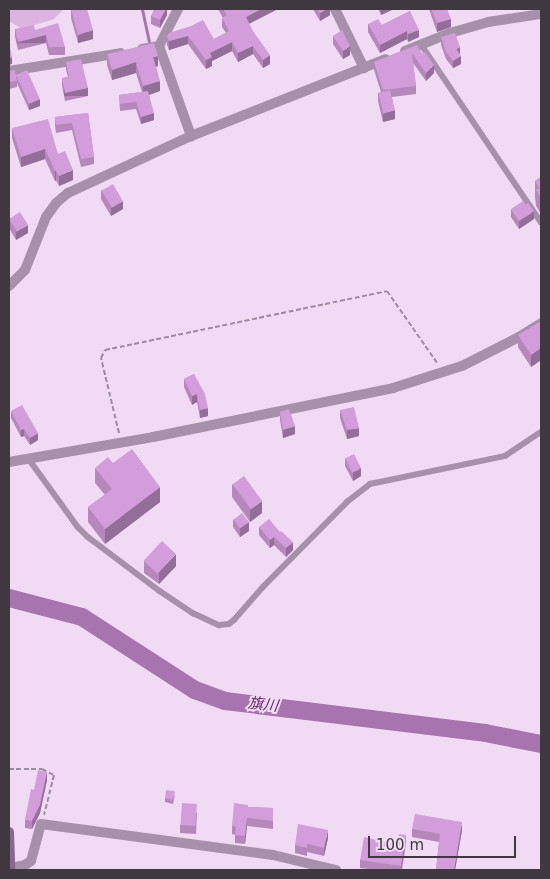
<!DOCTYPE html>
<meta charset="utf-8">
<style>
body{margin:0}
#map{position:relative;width:550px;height:879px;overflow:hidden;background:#f1dbf4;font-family:"DejaVu Sans","Noto Sans JP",sans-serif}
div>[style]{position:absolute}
.green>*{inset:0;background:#dbb5e0}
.stream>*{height:3px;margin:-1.5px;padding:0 1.5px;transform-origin:1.5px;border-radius:1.5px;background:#a874af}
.river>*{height:18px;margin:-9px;padding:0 9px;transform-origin:9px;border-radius:9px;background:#a874af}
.path>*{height:2px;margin-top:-1px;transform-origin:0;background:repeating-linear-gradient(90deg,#9b8b9d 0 5px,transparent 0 7.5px)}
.service>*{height:5.5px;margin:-2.75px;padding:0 2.75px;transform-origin:2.75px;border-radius:2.75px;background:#a790aa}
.minor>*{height:10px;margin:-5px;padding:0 5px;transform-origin:5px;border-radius:5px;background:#a790aa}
.tertiary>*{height:10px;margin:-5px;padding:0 5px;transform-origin:5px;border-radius:5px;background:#a790aa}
.secondary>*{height:10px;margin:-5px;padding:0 5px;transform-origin:5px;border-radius:5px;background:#89678e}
.wall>*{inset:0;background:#b587bb}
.shaded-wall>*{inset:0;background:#936e99;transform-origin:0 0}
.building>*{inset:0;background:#d29dda;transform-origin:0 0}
span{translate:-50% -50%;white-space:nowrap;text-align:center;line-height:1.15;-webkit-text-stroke:4px #f1dbf4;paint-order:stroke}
.water-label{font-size:15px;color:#682871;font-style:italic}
.frame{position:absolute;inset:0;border:10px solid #403741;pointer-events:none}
.scale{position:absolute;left:368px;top:836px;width:148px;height:22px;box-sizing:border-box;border:2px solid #403741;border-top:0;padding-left:6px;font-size:15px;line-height:18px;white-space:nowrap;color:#403741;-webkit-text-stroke:4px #f1dbf4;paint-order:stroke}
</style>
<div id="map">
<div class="green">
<i style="clip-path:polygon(9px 9px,64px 9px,54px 19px,22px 29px,9px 21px)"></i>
</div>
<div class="stream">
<i style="left:142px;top:9px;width:33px;rotate:78deg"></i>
</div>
<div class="river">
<i style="left:9px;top:598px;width:75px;rotate:14.6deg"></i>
<i style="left:82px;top:617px;width:135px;rotate:32.9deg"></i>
<i style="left:195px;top:690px;width:32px;rotate:20deg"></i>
<i style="left:225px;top:701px;width:262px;rotate:7deg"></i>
<i style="left:485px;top:733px;width:57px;rotate:11.1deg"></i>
</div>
<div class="path">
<i style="left:119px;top:433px;width:77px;rotate:-103.5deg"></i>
<i style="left:101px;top:358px;width:9px;rotate:-63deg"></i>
<i style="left:105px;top:350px;width:288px;rotate:-11.8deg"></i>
<i style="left:387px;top:291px;width:89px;rotate:55.1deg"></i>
<i style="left:9px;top:769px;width:33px"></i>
<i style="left:42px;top:769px;width:13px;rotate:27deg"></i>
<i style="left:54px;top:775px;width:41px;rotate:104deg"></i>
</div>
<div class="service">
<i style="left:421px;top:44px;width:215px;rotate:56deg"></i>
<i style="left:29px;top:459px;width:84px;rotate:54.2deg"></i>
<i style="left:78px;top:527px;width:14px;rotate:45deg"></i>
<i style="left:88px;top:537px;width:90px;rotate:36.9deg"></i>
<i style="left:160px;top:591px;width:40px;rotate:34deg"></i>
<i style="left:193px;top:613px;width:29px;rotate:25deg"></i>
<i style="left:219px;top:625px;width:10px;rotate:-6deg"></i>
<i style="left:229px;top:624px;width:6px;rotate:-39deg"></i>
<i style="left:234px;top:620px;width:44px;rotate:-48.7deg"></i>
<i style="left:263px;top:587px;width:120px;rotate:-45.3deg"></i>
<i style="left:347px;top:502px;width:29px;rotate:-38deg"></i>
<i style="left:370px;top:484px;width:138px;rotate:-11.7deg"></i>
<i style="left:505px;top:456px;width:43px;rotate:-33.7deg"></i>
</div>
<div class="minor">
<i style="left:335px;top:9px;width:66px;rotate:63.8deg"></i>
<i style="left:159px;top:46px;width:96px;rotate:70.4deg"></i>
<i style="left:142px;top:49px;width:17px;rotate:-10deg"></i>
<i style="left:159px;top:46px;width:42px;rotate:-62.8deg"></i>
<i style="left:405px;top:51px;width:48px;rotate:-21.8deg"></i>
<i style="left:450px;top:33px;width:40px;rotate:-16deg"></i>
<i style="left:488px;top:22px;width:54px;rotate:-8.6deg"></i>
<i style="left:9px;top:71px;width:113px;rotate:-9.1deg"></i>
<i style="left:9px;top:286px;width:23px;rotate:-45deg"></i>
<i style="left:25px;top:270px;width:57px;rotate:-68.4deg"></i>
<i style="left:46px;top:217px;width:17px;rotate:-54deg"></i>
<i style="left:56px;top:203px;width:16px;rotate:-40deg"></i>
<i style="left:68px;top:193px;width:136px;rotate:-24.9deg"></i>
<i style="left:191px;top:136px;width:209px;rotate:-21.6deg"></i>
<i style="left:10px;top:868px;width:15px;rotate:-11deg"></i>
<i style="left:25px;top:865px;width:7px;rotate:-34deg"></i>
<i style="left:31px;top:861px;width:38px;rotate:-75deg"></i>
<i style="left:41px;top:824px;width:234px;rotate:7.6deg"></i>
<i style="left:273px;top:855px;width:65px;rotate:13.4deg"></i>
</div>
<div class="tertiary">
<i style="left:9px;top:462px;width:146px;rotate:-9.8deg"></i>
<i style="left:153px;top:437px;width:245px;rotate:-11.5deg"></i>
<i style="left:393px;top:388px;width:72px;rotate:-17.7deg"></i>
<i style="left:462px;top:366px;width:64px;rotate:-27deg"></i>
<i style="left:519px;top:337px;width:26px;rotate:-32deg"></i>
</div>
<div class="secondary">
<i style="left:9px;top:832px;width:38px;rotate:88deg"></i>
</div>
<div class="wall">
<i style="clip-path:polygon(71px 9px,93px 39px,78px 43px,71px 18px)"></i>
<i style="clip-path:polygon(167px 9px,167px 15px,160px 28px,151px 24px,151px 16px)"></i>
<i style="clip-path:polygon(218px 9px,278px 9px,249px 24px,270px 64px,263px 68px,253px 54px,238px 62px,232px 51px,212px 61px,212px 66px,206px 69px,188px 44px,169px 50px,167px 45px,167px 36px,169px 33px,214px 39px,226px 33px,222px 27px,222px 18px,223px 18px)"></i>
<i style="clip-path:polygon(313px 9px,330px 9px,330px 15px,320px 21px)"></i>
<i style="clip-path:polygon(378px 9px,392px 9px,392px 10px,381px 15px)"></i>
<i style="clip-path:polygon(429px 9px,447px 9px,451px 27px,437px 32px)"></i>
<i style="clip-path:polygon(410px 11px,419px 37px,408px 42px,407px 39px,380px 53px,368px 32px,368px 24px,382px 25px)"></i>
<i style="clip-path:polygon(15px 29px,35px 30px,65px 47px,65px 55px,49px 55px,46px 43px,18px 50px,15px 37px)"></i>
<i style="clip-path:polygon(333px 36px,350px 55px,343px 59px,333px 44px)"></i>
<i style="clip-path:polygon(441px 37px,460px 55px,461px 64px,453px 68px,446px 59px,441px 45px)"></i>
<i style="clip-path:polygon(417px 45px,422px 54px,434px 73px,426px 81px,413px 63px,416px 86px,416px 94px,392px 97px,395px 119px,383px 122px,378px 101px,378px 93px,381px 92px,374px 70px,374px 62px)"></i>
<i style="clip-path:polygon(107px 54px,158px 66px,156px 67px,160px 91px,149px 95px,154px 120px,141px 124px,136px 109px,120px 111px,119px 95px,142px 92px,136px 73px,112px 80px,107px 65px)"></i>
<i style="clip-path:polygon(66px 62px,88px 96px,65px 101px,62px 86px,62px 78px,68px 77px,66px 70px)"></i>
<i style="clip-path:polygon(9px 71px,16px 75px,40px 106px,29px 110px,17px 83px,17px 87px,9px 89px)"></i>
<i style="clip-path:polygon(88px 113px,94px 157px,94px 164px,81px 167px,72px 130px,56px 133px,55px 125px,55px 117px)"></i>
<i style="clip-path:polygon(12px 128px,58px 154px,73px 180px,59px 186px,56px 180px,55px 181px,45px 159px,21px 167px,12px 138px)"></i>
<i style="clip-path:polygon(541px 177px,541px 214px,536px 206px,535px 197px,535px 181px)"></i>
<i style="clip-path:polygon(101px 190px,123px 209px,111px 216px,101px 199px)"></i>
<i style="clip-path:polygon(511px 209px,534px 219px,519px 229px,511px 217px)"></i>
<i style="clip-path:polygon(9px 220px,28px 233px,16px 240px,9px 228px)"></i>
<i style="clip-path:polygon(541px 321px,541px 360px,531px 367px,518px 347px,518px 335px)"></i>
<i style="clip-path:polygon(194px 374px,208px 416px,200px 418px,197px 402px,192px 405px,184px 387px,184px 379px)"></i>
<i style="clip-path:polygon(340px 410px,359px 436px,347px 439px,340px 418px)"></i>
<i style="clip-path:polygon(11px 411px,38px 440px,30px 445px,24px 436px,21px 437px,11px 418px)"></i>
<i style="clip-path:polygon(280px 412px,295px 434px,283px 438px,280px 420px)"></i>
<i style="clip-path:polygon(345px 458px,361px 476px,353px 481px,345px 466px)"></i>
<i style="clip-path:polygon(113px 463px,160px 502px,105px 544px,88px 522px,88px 507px,105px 495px,95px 483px,95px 468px)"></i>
<i style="clip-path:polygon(232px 484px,262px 513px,250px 522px,232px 497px)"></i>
<i style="clip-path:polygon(233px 519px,249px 531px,240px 537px,233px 527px)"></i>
<i style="clip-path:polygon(259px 527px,280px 532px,293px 550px,286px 557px,274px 545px,270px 548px,259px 535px)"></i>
<i style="clip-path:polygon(144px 561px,176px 566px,159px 584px,144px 573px)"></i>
<i style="clip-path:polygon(47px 780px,40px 813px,32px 829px,25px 828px,25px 820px,34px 790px)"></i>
<i style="clip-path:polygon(175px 795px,173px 804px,165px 802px,165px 798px)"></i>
<i style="clip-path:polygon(248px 807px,273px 808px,273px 829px,247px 826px,245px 844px,235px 843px,235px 835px,232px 834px,232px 826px)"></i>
<i style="clip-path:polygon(197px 812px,196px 834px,180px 833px,180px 825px)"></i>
<i style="clip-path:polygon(412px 829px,462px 830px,455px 870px,436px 870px,439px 842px,412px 837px)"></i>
<i style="clip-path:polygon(328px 838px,324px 856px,307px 852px,307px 856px,295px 853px,295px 845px)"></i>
<i style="clip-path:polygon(406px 843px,402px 870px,377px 870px,360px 868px,360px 860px,397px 845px)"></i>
</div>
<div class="shaded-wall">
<i style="clip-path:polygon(166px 9px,167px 9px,167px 15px,160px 28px,160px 20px)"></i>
<i style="clip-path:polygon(261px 9px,278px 9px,246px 25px,246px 17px)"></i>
<i style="clip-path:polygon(327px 9px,330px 9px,330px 15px,320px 21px,320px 13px)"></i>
<i style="clip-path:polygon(381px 9px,392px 9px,392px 10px,381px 15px)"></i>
<i style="clip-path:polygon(451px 19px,451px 27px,437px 32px,437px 23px)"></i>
<i style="clip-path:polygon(93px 30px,93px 39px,78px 43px,78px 35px)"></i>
<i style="clip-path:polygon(419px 30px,419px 37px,408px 42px,408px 34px)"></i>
<i style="clip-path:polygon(407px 31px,407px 39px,380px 53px,380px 45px)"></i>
<i style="left:46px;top:35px;width:8px;height:29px;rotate:90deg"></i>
<i style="clip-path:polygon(188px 36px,188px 44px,169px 50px,169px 41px)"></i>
<i style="clip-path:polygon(232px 42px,232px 51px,212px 61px,212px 66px,206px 69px,206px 60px,210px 53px)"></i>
<i style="clip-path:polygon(253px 46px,253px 54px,238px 62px,238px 53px)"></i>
<i style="clip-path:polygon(350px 46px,350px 55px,343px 59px,343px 51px)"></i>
<i style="clip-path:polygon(460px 47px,460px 55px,456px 49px)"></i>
<i style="clip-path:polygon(270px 55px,270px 64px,263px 68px,263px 60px)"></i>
<i style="clip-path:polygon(158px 56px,158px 66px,153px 68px,153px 57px)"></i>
<i style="clip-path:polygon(461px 56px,461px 64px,453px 68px,453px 61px)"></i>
<i style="clip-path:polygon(12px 57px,12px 64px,9px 65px,9px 58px)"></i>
<i style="clip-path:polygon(136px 62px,136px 73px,112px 80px,112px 70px)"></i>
<i style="clip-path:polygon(434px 65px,434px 73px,426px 81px,426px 73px)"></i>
<i style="clip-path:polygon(160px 81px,160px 91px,143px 97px,143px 86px)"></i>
<i style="left:88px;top:88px;width:8px;height:24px;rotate:90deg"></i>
<i style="clip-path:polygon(40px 99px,40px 106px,29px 110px,29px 102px)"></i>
<i style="clip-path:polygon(395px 110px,395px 119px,383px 122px,383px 114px)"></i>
<i style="clip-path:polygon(154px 113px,154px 120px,141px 124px,141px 117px)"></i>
<i style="clip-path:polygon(45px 149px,45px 159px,21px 167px,21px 157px)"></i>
<i style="clip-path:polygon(73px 170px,73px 180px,59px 186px,59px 176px)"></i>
<i style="left:55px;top:171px;width:1px;height:10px"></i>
<i style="clip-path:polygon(123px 201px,123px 209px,111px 216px,111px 208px)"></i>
<i style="clip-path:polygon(534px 211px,534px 219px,519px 229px,519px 221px)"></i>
<i style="clip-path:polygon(28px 225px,28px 233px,16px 240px,16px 232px)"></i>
<i style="clip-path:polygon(541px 348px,541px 360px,531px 367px,531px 355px)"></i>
<i style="clip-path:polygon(197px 394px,197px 402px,192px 405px,192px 396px)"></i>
<i style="clip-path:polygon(208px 408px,208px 416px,200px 418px,200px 410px)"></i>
<i style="clip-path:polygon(295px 426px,295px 434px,283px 438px,283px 430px)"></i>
<i style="clip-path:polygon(359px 428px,359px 436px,347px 439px,347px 430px)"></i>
<i style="clip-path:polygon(24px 429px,24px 436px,21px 437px,21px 430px)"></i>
<i style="clip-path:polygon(38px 433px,38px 440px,30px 445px,30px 438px)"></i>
<i style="clip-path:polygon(361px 468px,361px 476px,353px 481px,353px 472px)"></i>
<i style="clip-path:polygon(160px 487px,160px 502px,105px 544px,105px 529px)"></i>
<i style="clip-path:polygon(262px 501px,262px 513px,250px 522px,250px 510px)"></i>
<i style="clip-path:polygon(249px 522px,249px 531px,240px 537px,240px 528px)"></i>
<i style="clip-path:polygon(274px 537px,274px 545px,270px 548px,270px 540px)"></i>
<i style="clip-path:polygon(293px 542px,293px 550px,286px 557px,286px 548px)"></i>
<i style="clip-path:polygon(176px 554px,176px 566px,159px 584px,159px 572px)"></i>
<i style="clip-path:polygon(47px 772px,47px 780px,40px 813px,32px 829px,32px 821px)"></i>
<i style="clip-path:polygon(247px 818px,247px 826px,245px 844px,245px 836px)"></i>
<i style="clip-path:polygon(462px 822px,462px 830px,455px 870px,454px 870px)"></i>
<i style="clip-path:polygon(328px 830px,328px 838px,324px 856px,324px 848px)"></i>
<i style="clip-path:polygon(406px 835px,406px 843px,401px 870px,401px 866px)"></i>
</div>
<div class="building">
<i style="clip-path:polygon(71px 9px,87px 9px,93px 30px,78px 35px)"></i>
<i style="clip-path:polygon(154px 9px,166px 9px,160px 20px,151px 16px)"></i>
<i style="clip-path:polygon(223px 9px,261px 9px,246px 17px,253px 31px,270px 55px,263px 60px,253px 46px,238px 53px,232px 42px,210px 53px,212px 57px,206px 60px,188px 36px,169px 41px,167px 36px,169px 33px,191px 26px,203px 20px,214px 39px,229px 31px,222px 18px,227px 15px)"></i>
<i style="clip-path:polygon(317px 9px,327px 9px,320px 13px)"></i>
<i style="clip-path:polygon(431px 9px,447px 9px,451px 19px,437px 23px)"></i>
<i style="clip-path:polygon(410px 11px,419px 30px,408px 34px,407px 31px,380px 45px,368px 24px,378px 19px,382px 25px)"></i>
<i style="clip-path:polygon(58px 23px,65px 47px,49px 47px,46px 35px,18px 42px,15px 29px,34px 25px,35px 30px)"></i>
<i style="clip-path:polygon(342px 30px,350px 46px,343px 51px,333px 36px)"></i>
<i style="clip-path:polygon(455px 33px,460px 47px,456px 49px,461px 56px,453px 61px,446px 52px,441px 37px)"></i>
<i style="clip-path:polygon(154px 43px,158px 56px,153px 57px,160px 81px,143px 86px,136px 62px,112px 70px,107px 54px)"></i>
<i style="clip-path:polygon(417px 45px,422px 54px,425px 52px,434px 65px,426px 73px,412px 53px,416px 86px,383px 90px,374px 62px)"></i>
<i style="clip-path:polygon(9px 47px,10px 47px,12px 57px,9px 58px)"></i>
<i style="clip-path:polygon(81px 59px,88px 88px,65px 93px,62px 78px,69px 77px,66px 62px)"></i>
<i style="clip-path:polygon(15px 70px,17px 81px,9px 82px,9px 71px)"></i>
<i style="left:27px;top:70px;width:32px;height:12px;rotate:66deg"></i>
<i style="left:390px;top:90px;width:21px;height:12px;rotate:76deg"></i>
<i style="clip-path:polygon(148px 91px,154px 113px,141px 117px,136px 102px,120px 104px,119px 95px)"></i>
<i style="clip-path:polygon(88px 113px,94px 157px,81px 159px,72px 123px,56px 125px,55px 117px)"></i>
<i style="clip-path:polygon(48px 119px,58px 154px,65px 151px,73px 170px,59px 176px,56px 171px,55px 171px,45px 149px,21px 157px,12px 128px)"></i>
<i style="clip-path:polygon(541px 177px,541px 198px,536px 190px,539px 188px,535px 181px)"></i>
<i style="left:113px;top:184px;width:20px;height:13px;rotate:60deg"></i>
<i style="clip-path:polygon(523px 201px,525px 205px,528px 203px,534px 211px,519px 221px,511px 209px)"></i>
<i style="left:20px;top:212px;width:15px;height:13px;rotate:58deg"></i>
<i style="clip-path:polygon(541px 321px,541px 348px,531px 355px,518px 335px)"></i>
<i style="clip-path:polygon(194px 374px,205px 394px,208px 408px,200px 410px,197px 394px,192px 396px,184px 379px)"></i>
<i style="clip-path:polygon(22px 405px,38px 433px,30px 438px,24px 429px,21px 430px,11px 411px)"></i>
<i style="clip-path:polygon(354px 407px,359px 428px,347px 430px,340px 410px)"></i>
<i style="clip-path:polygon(289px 409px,295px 426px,283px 430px,280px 412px)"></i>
<i style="clip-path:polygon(132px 449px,160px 487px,105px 529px,88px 507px,112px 489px,95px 468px,108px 457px,113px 463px)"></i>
<i style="left:354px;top:454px;width:16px;height:10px;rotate:63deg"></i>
<i style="left:244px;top:476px;width:31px;height:14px;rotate:54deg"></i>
<i style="left:242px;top:513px;width:11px;height:11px;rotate:52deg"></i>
<i style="clip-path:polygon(269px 519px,280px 532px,281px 531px,293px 542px,286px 548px,274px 537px,270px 540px,259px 527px)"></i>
<i style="left:162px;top:541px;width:19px;height:27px;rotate:43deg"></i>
<i style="clip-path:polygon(38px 770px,47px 772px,40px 805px,32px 821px,25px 820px,31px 789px,34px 790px)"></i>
<i style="clip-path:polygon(166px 790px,175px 791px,173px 800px,165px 798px)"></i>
<i style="left:182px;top:803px;width:15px;height:22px;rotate:4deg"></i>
<i style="clip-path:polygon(234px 803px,248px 805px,248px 807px,273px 808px,273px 821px,247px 818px,245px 836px,235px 835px,236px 827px,232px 826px)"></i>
<i style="clip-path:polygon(415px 814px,462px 822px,454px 870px,436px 870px,440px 834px,412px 829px)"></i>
<i style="clip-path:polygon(298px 824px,328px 830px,324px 848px,307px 844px,307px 848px,295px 845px)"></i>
<i style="clip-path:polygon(399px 834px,406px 835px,401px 866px,360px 860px,364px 837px,397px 845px)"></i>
</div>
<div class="water-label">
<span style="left:263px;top:705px;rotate:7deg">旗川</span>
</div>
<div class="frame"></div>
<div class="scale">100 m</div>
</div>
